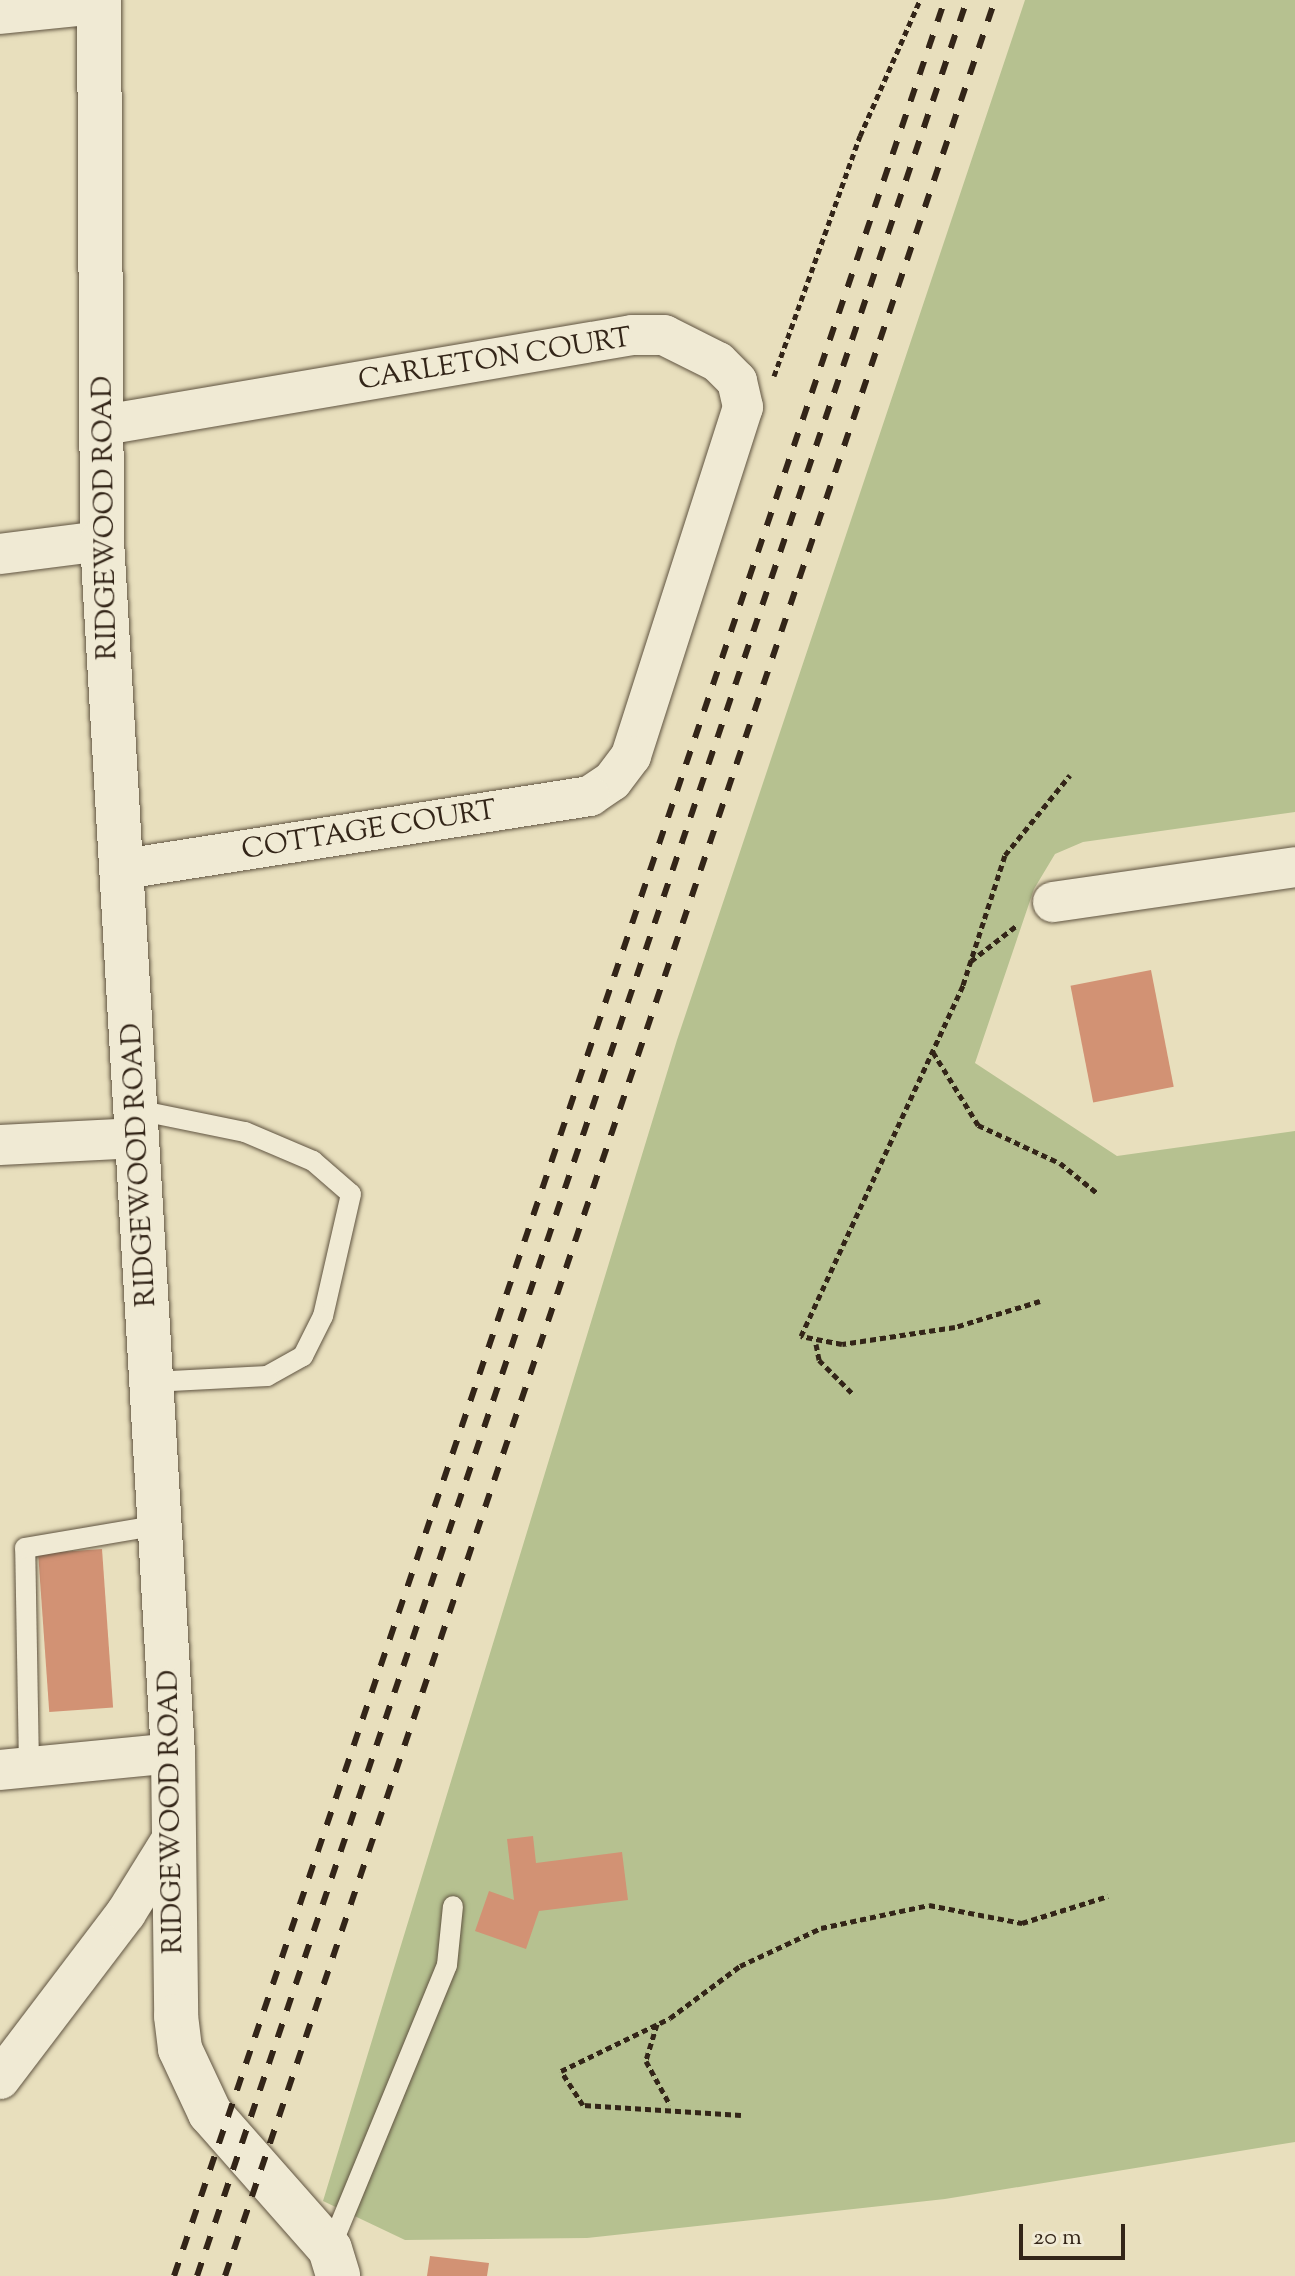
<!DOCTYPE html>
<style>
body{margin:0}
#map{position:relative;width:1295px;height:2276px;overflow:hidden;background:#e8dfbd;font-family:"Sorts Mill Goudy",serif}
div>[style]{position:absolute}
.green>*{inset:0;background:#b6c190}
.building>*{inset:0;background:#d29274;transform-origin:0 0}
.path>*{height:5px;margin-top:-2.5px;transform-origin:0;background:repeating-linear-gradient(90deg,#332518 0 6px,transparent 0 10px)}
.roads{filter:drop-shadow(0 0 2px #605441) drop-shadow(0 0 2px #605441)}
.lane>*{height:20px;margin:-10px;padding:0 10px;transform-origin:10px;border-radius:10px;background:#f0ead4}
.street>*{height:40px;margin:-20px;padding:0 20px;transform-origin:20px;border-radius:20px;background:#f0ead4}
.secondary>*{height:44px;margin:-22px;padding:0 22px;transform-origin:22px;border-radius:22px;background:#f0ead4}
.rail>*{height:6px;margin-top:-3px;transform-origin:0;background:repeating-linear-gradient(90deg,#332518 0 14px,transparent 0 28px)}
span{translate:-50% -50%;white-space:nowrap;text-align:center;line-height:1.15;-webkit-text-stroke:6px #f0ead4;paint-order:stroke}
.street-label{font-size:28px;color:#332518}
.scale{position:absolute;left:1019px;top:2224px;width:106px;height:36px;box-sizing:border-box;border:4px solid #332518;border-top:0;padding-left:10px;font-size:24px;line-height:28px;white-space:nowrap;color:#332518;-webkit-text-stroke:6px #f0ead4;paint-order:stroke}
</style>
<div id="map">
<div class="green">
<i style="clip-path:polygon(1025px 0,1295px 0,1295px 812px,1083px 842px,1055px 854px,1034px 889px,975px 1063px,1117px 1156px,1295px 1131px,1295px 2142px,945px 2199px,587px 2238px,405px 2240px,323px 2201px,677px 1040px)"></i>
</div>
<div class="building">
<i style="left:1151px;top:970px;width:119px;height:82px;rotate:79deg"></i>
<i style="left:102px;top:1549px;width:159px;height:64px;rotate:86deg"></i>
<i style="clip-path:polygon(533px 1836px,536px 1863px,622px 1852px,628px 1900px,539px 1911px,526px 1949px,475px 1931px,489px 1891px,514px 1900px,507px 1839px)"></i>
<i style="clip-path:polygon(430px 2256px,489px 2263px,487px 2276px,427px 2276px)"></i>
</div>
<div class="path">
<i style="left:774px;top:376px;width:255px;rotate:-70.3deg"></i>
<i style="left:860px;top:136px;width:149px;rotate:-66.2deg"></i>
<i style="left:971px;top:961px;width:57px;rotate:-37.9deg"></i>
<i style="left:933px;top:1052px;width:86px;rotate:58.3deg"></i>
<i style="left:978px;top:1125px;width:90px;rotate:24.9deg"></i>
<i style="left:1060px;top:1163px;width:48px;rotate:39deg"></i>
<i style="left:1040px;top:1301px;width:89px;rotate:163deg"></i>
<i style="left:955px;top:1327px;width:114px;rotate:171.4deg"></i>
<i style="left:842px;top:1344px;width:42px;rotate:-169deg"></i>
<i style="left:801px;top:1336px;width:387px;rotate:-65.2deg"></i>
<i style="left:963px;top:985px;width:137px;rotate:-72.1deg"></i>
<i style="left:1005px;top:855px;width:103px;rotate:-50.9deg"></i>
<i style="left:816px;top:1344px;width:16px;rotate:79deg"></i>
<i style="left:819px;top:1360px;width:48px;rotate:45deg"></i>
<i style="left:657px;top:2024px;width:39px;rotate:107deg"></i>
<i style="left:646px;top:2061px;width:50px;rotate:61.4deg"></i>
<i style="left:741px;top:2115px;width:158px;rotate:-176.4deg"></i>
<i style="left:583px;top:2105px;width:40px;rotate:-122.9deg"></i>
<i style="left:561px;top:2071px;width:121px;rotate:-25.9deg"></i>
<i style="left:670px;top:2018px;width:87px;rotate:-36.6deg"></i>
<i style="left:740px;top:1966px;width:89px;rotate:-25.1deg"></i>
<i style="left:821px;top:1928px;width:110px;rotate:-12deg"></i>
<i style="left:929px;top:1905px;width:95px;rotate:11deg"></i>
<i style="left:1022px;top:1923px;width:90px;rotate:-17.4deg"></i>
</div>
<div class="roads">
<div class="lane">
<i style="left:137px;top:1110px;width:110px;rotate:11.5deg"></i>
<i style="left:245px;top:1132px;width:74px;rotate:23.1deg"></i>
<i style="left:313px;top:1161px;width:50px;rotate:41deg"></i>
<i style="left:351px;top:1194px;width:125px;rotate:102.9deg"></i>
<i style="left:323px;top:1316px;width:45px;rotate:116.6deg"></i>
<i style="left:303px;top:1356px;width:41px;rotate:150.9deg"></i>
<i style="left:267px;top:1376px;width:115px;rotate:177deg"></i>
<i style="left:29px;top:1767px;width:219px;rotate:-91deg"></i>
<i style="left:25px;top:1548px;width:137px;rotate:-9.7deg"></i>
<i style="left:330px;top:2249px;width:307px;rotate:-67.6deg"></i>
<i style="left:447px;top:1965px;width:59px;rotate:-84.2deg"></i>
</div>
<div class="street">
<i style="left:0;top:14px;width:99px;rotate:-5.8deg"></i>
<i style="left:104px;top:425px;width:536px;rotate:-9.67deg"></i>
<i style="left:632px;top:335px;width:32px"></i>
<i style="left:664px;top:335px;width:60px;rotate:26.6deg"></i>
<i style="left:718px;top:362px;width:27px;rotate:45deg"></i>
<i style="left:737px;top:381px;width:27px;rotate:77deg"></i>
<i style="left:743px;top:407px;width:367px;rotate:107.8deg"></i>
<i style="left:631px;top:756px;width:31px;rotate:127deg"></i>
<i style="left:612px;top:781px;width:27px;rotate:146deg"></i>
<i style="left:590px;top:796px;width:474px;rotate:171.1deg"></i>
<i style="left:0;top:554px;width:103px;rotate:-7.3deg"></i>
<i style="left:1053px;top:902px;width:245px;rotate:-8.2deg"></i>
<i style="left:0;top:1145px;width:138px;rotate:-2.9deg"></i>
<i style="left:0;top:1770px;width:174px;rotate:-5.6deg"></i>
<i style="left:0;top:2079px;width:208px;rotate:-52.8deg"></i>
<i style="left:126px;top:1913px;width:93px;rotate:-58.2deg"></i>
</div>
<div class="secondary">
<i style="left:99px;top:0;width:541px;rotate:89.68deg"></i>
<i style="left:102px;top:541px;width:1214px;rotate:86.65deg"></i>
<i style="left:173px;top:1753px;width:263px;rotate:89.3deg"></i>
<i style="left:176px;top:2016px;width:33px;rotate:83deg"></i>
<i style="left:180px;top:2049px;width:71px;rotate:64.9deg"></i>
<i style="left:210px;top:2113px;width:181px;rotate:48.6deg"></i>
<i style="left:330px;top:2249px;width:28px;rotate:73deg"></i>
</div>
</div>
<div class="rail">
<i style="left:174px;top:2276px;width:2403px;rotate:-71.29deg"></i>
<i style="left:197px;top:2276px;width:2403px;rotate:-71.31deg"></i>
<i style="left:225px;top:2276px;width:2403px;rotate:-71.31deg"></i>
</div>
<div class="street-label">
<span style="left:495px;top:360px;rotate:-9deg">CARLETON COURT</span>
<span style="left:106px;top:518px;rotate:-91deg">RIDGEWOOD ROAD</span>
<span style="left:369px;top:831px;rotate:-9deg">COTTAGE COURT</span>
<span style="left:140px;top:1165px;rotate:-93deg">RIDGEWOOD ROAD</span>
<span style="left:172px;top:1812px;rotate:-91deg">RIDGEWOOD ROAD</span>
</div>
<div class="scale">20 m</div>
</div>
